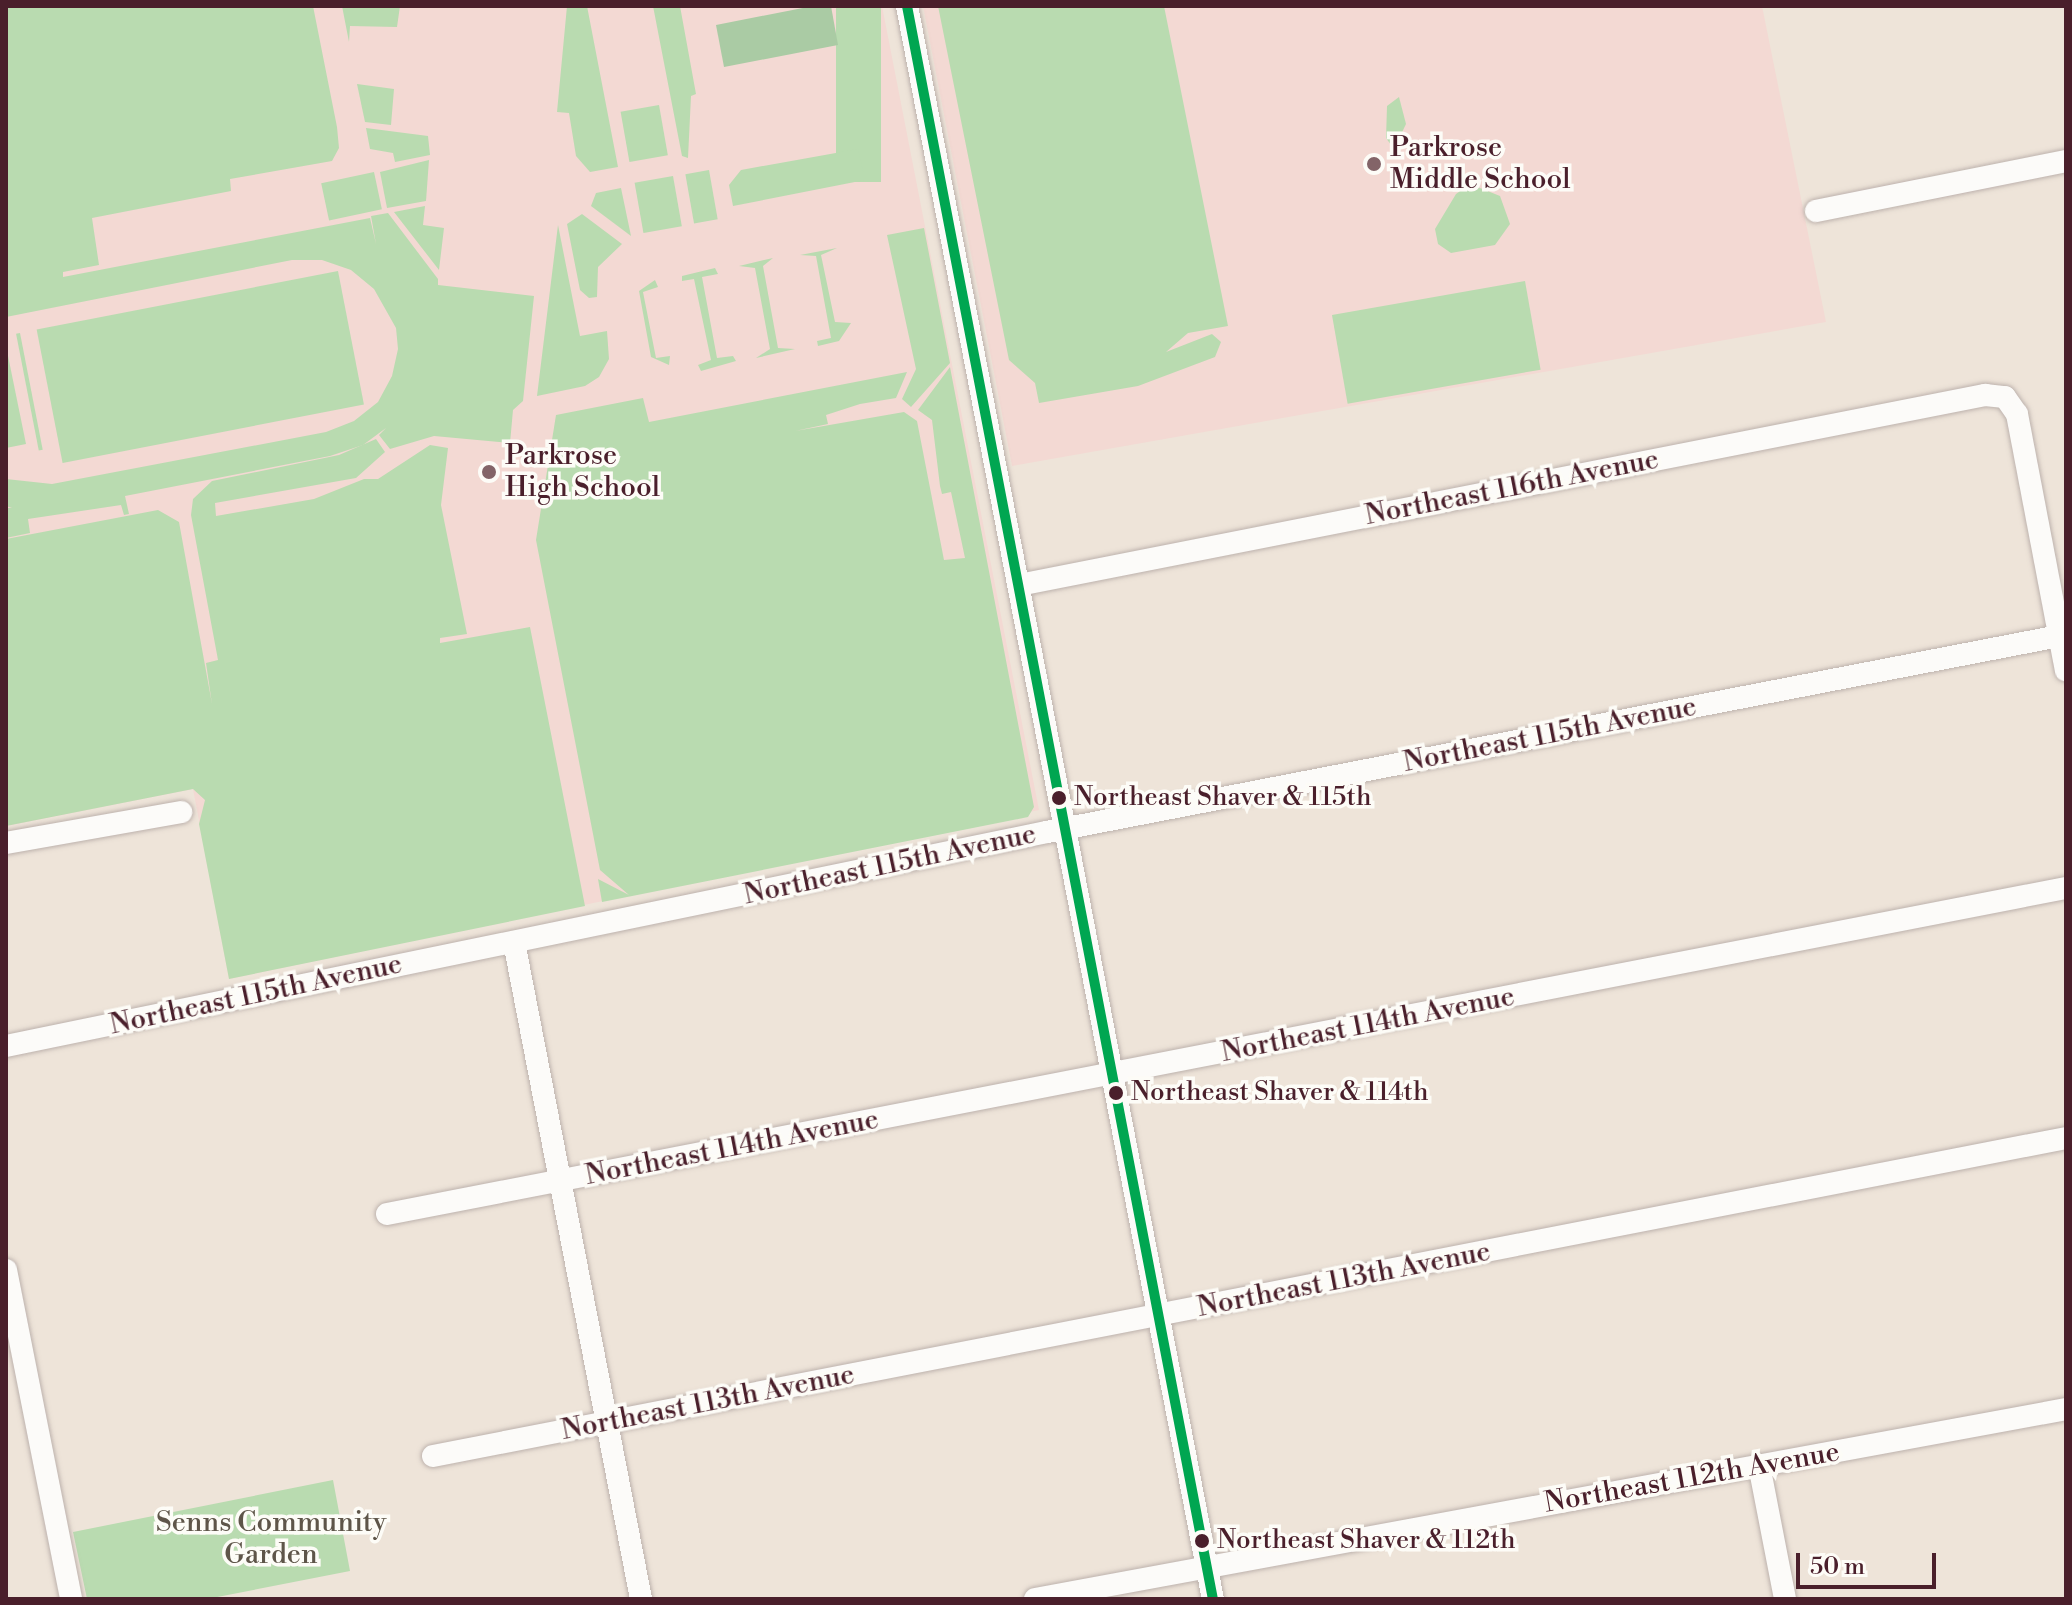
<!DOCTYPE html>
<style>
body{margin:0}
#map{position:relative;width:2072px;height:1605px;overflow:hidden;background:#eee4d9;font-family:"Libre Bodoni",serif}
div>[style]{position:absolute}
.built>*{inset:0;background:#f3d9d3}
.green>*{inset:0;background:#b9dbb0;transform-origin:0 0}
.forest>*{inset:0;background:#aacba4}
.roads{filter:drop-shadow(0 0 2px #bdb2ad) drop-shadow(0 0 2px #bdb2ad)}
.minor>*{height:22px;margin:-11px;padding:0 11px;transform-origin:11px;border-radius:11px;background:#fcfbf9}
.bus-1>*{height:10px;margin:-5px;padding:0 5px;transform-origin:5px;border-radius:5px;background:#00a651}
.dots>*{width:22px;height:22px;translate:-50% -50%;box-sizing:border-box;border:4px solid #fdfcf7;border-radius:50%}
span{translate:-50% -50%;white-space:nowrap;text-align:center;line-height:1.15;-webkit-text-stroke:7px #fdfcf7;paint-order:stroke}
.bus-label{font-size:26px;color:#4a1f2b}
.left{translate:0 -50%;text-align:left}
.poi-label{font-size:28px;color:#4a1f2b}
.street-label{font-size:28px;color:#4a1f2b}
.park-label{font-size:28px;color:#5e5549}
.frame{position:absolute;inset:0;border:8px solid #4a1f2b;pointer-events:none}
.scale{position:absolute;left:1796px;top:1553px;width:140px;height:36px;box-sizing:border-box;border:4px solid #4a1f2b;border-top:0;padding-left:10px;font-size:24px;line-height:28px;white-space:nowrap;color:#4a1f2b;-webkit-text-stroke:6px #fdfcf7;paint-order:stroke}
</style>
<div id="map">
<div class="built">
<i style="clip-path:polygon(6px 6px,882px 6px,1039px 810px,229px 979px,193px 789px,6px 826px)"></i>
<i style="clip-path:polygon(923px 6px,1762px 6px,1826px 322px,1012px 466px)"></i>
</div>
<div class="green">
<i style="clip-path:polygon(6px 6px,313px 6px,337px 127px,339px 148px,332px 161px,230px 179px,231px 191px,92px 218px,99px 265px,63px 272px,63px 277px,370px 218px,376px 244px,371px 216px,388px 213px,438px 279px,438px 285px,534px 296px,523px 401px,513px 410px,510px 443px,434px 436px,390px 449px,379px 435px,386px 428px,363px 445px,330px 456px,125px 496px,129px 514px,124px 515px,121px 505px,28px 519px,30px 533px,6px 538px,6px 508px,12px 508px,6px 506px,6px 479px,52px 484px,326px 432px,354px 421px,378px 402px,392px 376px,398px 349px,396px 328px,374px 289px,351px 270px,322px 260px,292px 260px,6px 317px)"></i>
<i style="clip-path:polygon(342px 6px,400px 6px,397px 27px,350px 26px,349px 42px)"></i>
<i style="clip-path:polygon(567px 6px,587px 6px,618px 167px,590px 172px,576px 156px,569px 113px,557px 112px)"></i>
<i style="clip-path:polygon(653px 6px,680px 6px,696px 94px,691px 96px,688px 158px,682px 156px)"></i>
<i style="left:836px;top:6px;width:45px;height:176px"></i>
<i style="clip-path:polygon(938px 6px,1164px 6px,1228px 326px,1188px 333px,1166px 352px,1212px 334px,1221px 342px,1215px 357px,1138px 386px,1039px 403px,1035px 383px,1009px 360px)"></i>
<i style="clip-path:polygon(357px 84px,394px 89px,391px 125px,365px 122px)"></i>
<i style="clip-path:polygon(1399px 97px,1406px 124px,1394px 149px,1386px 138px,1387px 106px)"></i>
<i style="left:659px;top:105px;width:51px;height:39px;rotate:80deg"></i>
<i style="clip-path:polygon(366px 128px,428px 136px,430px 155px,395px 162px,393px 153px,370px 149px)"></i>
<i style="clip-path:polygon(858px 149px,865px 180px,733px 206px,729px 185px,741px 170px)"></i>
<i style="clip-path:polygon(429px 160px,426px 201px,387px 208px,380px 172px)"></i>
<i style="left:709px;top:170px;width:50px;height:24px;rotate:80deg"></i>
<i style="left:374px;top:172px;width:38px;height:54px;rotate:78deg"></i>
<i style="left:673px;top:176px;width:51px;height:39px;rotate:80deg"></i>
<i style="clip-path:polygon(1470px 184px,1500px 196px,1510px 224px,1495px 245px,1451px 253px,1438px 244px,1435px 229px,1456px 194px)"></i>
<i style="clip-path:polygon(621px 188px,631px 236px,591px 206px,596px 193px)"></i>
<i style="clip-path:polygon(425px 206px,423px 225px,444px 228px,439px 270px,394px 212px)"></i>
<i style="clip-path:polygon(582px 214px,622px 244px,598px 267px,597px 297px,589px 298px,580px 290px,567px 224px)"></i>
<i style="clip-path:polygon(558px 225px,580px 336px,607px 331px,609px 359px,599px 377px,585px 386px,537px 396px)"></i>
<i style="clip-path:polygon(924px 228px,950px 363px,911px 407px,902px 399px,916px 369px,887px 235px)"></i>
<i style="clip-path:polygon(837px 248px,821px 255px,835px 322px,851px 323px,839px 341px,818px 346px,817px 341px,831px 338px,816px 256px,800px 255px)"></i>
<i style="clip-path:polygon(773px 258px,763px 266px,778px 348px,795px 349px,756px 358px,770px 349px,755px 268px,739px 266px)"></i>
<i style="clip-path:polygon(715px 268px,718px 274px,702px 277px,717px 358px,733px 356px,736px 361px,701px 371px,698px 365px,711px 360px,694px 279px,682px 281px,682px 276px)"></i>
<i style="left:338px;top:271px;width:136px;height:307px;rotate:79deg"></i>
<i style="clip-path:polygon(655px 280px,658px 287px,643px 292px,656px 358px,670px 356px,669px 365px,651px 357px,639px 291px)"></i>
<i style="left:1525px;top:281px;width:90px;height:196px;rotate:80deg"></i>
<i style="left:20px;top:333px;width:119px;height:4px;rotate:79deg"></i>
<i style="clip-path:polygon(6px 346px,26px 444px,6px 448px)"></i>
<i style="clip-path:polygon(950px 367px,1034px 807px,1028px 817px,602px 902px,598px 879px,629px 895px,600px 870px,536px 540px,556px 415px,643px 398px,649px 422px,907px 372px,896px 398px,860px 404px,826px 415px,828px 424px,795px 431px,904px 412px,917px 421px,944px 560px,965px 558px,951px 492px,942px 494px,940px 486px,932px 420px,918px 410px)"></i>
<i style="clip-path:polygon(376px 439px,385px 452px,356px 478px,215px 503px,216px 516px,314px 499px,364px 479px,378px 479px,430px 445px,448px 448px,441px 505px,467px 634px,440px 638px,440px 643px,530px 627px,585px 906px,229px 979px,199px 824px,205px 800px,193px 789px,6px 826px,6px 539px,158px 510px,179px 522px,212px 704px,206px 663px,218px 660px,191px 515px,193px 499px,212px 481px,339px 455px)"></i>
<i style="clip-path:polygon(333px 1480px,350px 1571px,207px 1599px,87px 1599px,73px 1532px)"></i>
</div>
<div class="forest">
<i style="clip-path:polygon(813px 6px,831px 6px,838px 45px,724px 67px,716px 25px)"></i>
</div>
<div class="roads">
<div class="minor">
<i style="left:907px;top:6px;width:1622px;rotate:79.13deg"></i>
<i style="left:1816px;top:211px;width:255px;rotate:-11.3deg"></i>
<i style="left:1019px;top:585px;width:985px;rotate:-11.13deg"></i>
<i style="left:1985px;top:395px;width:20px;rotate:6deg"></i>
<i style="left:2005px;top:397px;width:21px;rotate:55deg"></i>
<i style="left:2017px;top:414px;width:261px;rotate:79.2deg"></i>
<i style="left:6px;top:843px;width:178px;rotate:-10deg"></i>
<i style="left:514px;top:942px;width:669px;rotate:79.06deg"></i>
<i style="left:6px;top:1046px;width:1063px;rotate:-11.62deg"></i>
<i style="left:1047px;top:832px;width:1031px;rotate:-10.96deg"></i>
<i style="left:387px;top:1214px;width:1710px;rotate:-10.99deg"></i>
<i style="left:6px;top:1270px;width:335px;rotate:78.8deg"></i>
<i style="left:433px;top:1456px;width:1664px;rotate:-11.02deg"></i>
<i style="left:1759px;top:1465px;width:136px;rotate:79deg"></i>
<i style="left:1035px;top:1599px;width:1048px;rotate:-10.44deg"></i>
</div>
</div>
<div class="bus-1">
<i style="left:907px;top:6px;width:1622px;rotate:79.13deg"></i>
</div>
<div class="dots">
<i style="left:1374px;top:164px;background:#836468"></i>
<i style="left:489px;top:472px;background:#836468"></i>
<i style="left:1059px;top:798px;background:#4a1f2b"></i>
<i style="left:1116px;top:1093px;background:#4a1f2b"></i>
<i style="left:1202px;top:1541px;background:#4a1f2b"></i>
</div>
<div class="bus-label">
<span class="left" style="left:1074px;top:798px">Northeast Shaver &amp; 115th</span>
<span class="left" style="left:1131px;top:1093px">Northeast Shaver &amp; 114th</span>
<span class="left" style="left:1217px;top:1541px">Northeast Shaver &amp; 112th</span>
</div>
<div class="poi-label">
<span class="left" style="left:1390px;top:164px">Parkrose<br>Middle School</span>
<span class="left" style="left:505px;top:472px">Parkrose<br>High School</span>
</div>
<div class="street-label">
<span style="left:1512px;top:488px;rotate:-11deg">Northeast 116th Avenue</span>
<span style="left:1550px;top:735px;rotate:-11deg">Northeast 115th Avenue</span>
<span style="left:890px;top:865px;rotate:-12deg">Northeast 115th Avenue</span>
<span style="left:256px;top:995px;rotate:-12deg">Northeast 115th Avenue</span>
<span style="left:1368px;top:1025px;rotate:-11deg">Northeast 114th Avenue</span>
<span style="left:732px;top:1148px;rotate:-11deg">Northeast 114th Avenue</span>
<span style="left:1344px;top:1280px;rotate:-11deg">Northeast 113th Avenue</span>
<span style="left:708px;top:1403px;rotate:-11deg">Northeast 113th Avenue</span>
<span style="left:1692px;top:1478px;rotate:-10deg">Northeast 112th Avenue</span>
</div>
<div class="park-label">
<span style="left:271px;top:1539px">Senns Community<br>Garden</span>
</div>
<div class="frame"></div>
<div class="scale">50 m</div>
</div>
